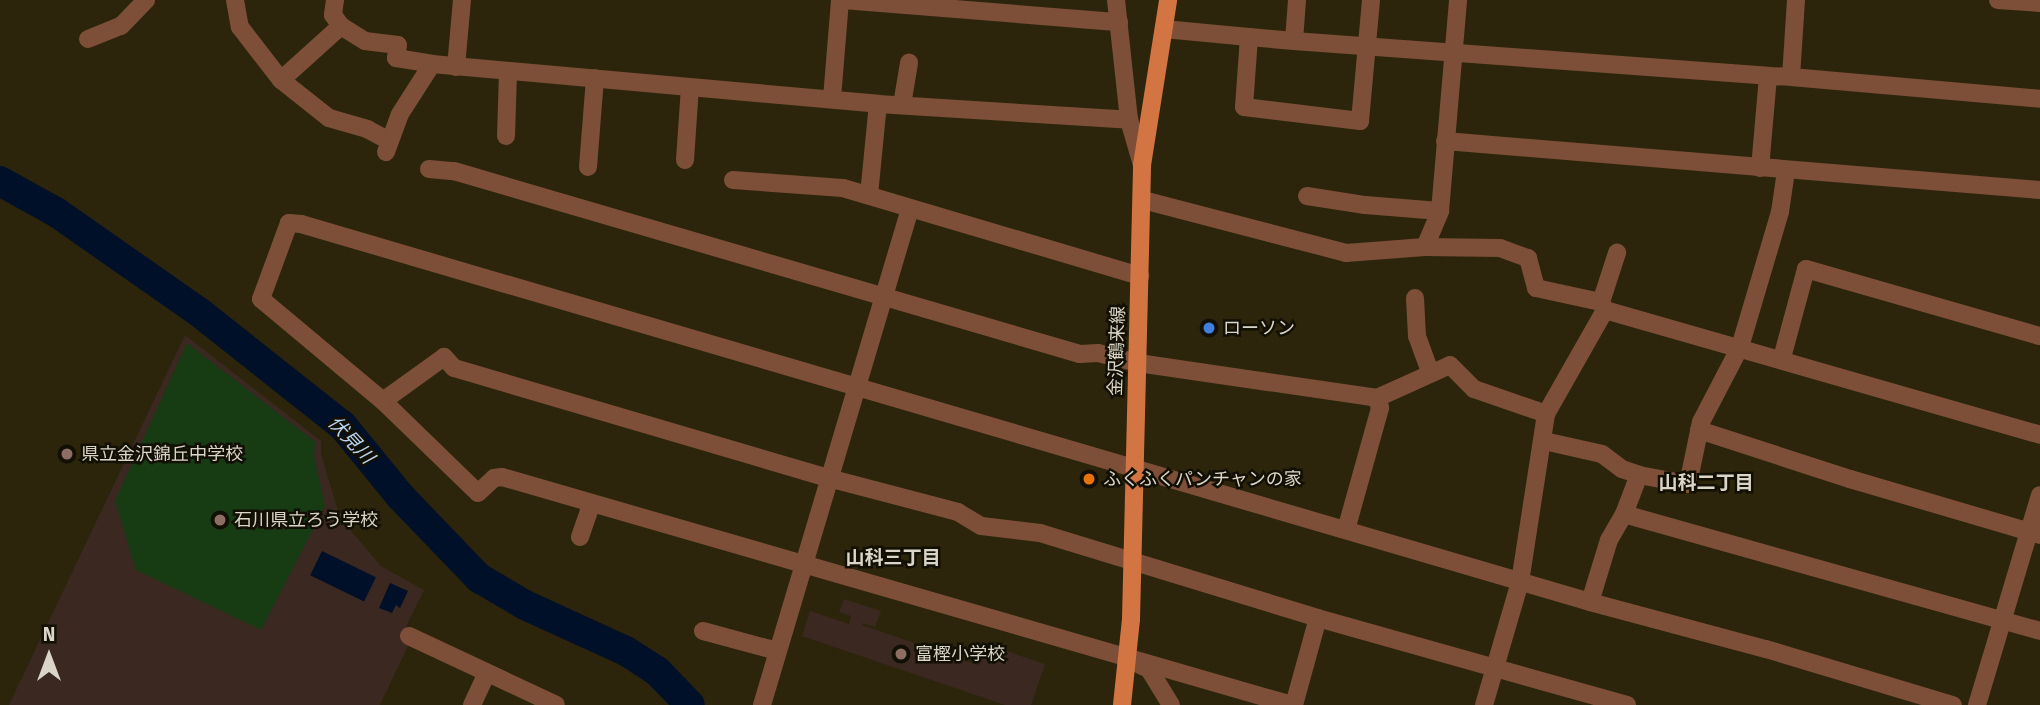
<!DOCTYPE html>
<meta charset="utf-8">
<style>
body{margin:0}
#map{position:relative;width:2040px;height:705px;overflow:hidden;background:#2c250b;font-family:"Fira Sans","Noto Sans JP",sans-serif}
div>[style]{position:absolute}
.education>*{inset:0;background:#3a2821}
.green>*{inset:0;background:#173c13}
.water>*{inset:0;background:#001028;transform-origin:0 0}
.river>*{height:30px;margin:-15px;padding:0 15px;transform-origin:15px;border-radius:15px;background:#001028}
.minor>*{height:18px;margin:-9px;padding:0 9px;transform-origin:9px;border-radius:9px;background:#7d4f38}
.major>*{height:18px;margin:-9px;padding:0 9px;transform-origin:9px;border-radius:9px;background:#d37543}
.dots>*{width:19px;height:19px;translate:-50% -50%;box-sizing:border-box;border:4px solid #120f05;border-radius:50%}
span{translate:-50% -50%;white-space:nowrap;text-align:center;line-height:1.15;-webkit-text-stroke:5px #120f05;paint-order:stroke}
.poi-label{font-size:18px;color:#dad5c6}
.left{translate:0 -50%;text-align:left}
.street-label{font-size:18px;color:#dad5c6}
.water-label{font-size:19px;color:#b8d4f1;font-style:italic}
.neighbourhood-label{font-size:19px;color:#dad5c6;font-weight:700}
.north{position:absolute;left:14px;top:621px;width:70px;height:70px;-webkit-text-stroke:5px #120f05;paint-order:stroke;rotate:0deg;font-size:19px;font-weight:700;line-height:28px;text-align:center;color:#dad5c6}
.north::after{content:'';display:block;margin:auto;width:24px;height:32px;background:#dad5c6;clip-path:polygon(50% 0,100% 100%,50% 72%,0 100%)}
</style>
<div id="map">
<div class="education">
<i style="clip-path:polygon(185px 335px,321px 441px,321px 454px,337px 508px,351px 531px,381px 566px,424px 590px,401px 637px,410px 642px,380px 705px,9px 705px)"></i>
<i style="clip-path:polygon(844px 599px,881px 611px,875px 627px,863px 623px,862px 625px,978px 665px,986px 644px,1045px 664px,1031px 705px,1005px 705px,802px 636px,810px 611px,849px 624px,851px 616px,839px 612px)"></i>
</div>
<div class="green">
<i style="clip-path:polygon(187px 343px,315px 442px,314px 456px,325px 506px,261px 630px,136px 570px,115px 501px)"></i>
</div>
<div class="water">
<i style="left:322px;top:551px;width:60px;height:27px;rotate:26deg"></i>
<i style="clip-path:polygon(390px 583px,408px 591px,400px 608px,396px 605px,392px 613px,379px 608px)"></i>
</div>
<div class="river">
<i style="left:0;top:181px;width:64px;rotate:29deg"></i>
<i style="left:56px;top:212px;width:174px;rotate:35deg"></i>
<i style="left:199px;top:312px;width:184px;rotate:38.4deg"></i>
<i style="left:343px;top:426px;width:90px;rotate:50.8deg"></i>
<i style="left:400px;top:496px;width:114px;rotate:46.1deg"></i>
<i style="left:479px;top:578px;width:53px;rotate:30.4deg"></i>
<i style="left:525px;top:605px;width:111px;rotate:24.5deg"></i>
<i style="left:626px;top:651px;width:37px;rotate:33deg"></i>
<i style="left:657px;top:671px;width:47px;rotate:45.9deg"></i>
</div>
<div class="minor">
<i style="left:235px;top:0;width:27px;rotate:80deg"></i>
<i style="left:240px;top:27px;width:67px;rotate:52.3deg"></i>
<i style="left:281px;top:80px;width:61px;rotate:38.4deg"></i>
<i style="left:329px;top:118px;width:40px;rotate:16deg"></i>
<i style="left:367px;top:129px;width:24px;rotate:28deg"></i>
<i style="left:335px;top:0;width:15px;rotate:98deg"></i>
<i style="left:333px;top:15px;width:14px;rotate:54deg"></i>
<i style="left:341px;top:26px;width:28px;rotate:32deg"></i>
<i style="left:365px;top:41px;width:33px;rotate:7deg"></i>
<i style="left:398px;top:45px;width:13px;rotate:99deg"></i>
<i style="left:396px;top:58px;width:36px;rotate:9deg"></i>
<i style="left:843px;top:0;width:277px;rotate:4.6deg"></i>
<i style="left:1116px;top:0;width:121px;rotate:83.8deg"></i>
<i style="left:1129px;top:120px;width:47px;rotate:73.9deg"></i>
<i style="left:1998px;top:0;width:42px;rotate:4.1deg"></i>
<i style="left:1164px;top:29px;width:85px;rotate:5.4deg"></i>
<i style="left:1249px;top:37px;width:70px;rotate:94.1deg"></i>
<i style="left:1244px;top:107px;width:117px;rotate:6.9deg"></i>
<i style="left:1360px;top:121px;width:121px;rotate:-84.8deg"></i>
<i style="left:1249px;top:37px;width:45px;rotate:5.1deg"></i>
<i style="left:1294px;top:41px;width:41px;rotate:-85.8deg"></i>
<i style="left:88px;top:39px;width:35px;rotate:-22deg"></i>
<i style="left:121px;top:26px;width:36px;rotate:-46deg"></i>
<i style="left:1294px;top:41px;width:475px;rotate:4.2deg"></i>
<i style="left:456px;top:67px;width:67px;rotate:-84.9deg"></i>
<i style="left:1791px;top:77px;width:250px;rotate:5deg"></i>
<i style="left:281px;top:80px;width:81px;rotate:-42deg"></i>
<i style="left:832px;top:98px;width:98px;rotate:-85.3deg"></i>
<i style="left:902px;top:105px;width:43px;rotate:-80.5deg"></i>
<i style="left:506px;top:136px;width:64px;rotate:-88.2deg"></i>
<i style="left:1445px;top:141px;width:597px;rotate:4.71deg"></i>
<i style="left:386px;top:152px;width:40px;rotate:-69.8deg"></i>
<i style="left:400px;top:114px;width:59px;rotate:-57.4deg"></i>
<i style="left:432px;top:64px;width:448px;rotate:5.1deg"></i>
<i style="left:878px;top:104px;width:252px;rotate:3.6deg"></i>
<i style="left:685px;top:160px;width:73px;rotate:-86.1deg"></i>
<i style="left:588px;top:167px;width:89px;rotate:-85.5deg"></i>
<i style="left:1760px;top:168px;width:92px;rotate:-85deg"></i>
<i style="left:1768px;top:76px;width:23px;rotate:2deg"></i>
<i style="left:1791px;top:77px;width:77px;rotate:-86.3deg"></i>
<i style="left:429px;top:169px;width:25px;rotate:5deg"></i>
<i style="left:454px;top:171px;width:652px;rotate:16.3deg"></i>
<i style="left:1080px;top:354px;width:18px;rotate:-3deg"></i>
<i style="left:1098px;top:353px;width:41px;rotate:14deg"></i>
<i style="left:1138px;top:363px;width:242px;rotate:8.3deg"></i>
<i style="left:1377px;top:398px;width:80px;rotate:-24.3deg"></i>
<i style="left:1450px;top:365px;width:34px;rotate:45deg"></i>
<i style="left:1474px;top:389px;width:76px;rotate:19.1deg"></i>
<i style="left:1546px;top:414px;width:170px;rotate:98.8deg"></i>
<i style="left:1520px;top:582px;width:128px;rotate:106.3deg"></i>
<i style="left:733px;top:180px;width:110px;rotate:4.2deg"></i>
<i style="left:843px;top:188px;width:310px;rotate:16.5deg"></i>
<i style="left:869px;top:195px;width:91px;rotate:-84.4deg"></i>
<i style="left:1307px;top:196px;width:59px;rotate:8.8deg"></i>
<i style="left:1365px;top:205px;width:75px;rotate:4.6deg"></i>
<i style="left:1143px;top:200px;width:210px;rotate:14.6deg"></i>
<i style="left:1346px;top:253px;width:79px;rotate:-4.3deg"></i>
<i style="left:1425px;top:247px;width:75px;rotate:0.8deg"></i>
<i style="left:1500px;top:248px;width:30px;rotate:20deg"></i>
<i style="left:1528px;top:258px;width:31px;rotate:75deg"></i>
<i style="left:1536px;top:288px;width:66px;rotate:12.2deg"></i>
<i style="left:1601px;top:302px;width:9px;rotate:63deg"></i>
<i style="left:1605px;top:310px;width:453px;rotate:16deg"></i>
<i style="left:1425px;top:247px;width:39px;rotate:-67deg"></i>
<i style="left:1440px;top:211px;width:212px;rotate:-85.1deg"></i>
<i style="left:1415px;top:298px;width:38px;rotate:87deg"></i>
<i style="left:1417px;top:336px;width:38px;rotate:70deg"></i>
<i style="left:1601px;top:302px;width:52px;rotate:-71.9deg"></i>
<i style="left:1782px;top:358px;width:92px;rotate:-74.9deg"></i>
<i style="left:1806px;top:269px;width:243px;rotate:16deg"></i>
<i style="left:383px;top:401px;width:132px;rotate:44.1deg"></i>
<i style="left:478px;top:493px;width:22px;rotate:-43deg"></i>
<i style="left:494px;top:478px;width:8px;rotate:-7deg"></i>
<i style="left:502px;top:477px;width:822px;rotate:16.1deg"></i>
<i style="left:1546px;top:414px;width:120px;rotate:-60.4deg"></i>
<i style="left:1699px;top:430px;width:159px;rotate:18deg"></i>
<i style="left:1850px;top:479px;width:198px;rotate:16.4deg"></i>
<i style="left:1544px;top:441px;width:59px;rotate:12.6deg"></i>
<i style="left:1602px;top:454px;width:25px;rotate:37deg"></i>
<i style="left:1622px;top:469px;width:18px;rotate:19deg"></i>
<i style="left:1639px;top:475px;width:50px;rotate:10.4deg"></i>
<i style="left:1688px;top:484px;width:63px;rotate:-78.2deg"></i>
<i style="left:1701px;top:422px;width:85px;rotate:-62.5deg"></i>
<i style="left:1740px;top:347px;width:141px;rotate:-73.5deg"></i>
<i style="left:1780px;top:212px;width:41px;rotate:-81.7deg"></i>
<i style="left:1624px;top:514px;width:432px;rotate:15.7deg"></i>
<i style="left:1346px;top:530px;width:127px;rotate:-74.4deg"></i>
<i style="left:1380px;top:408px;width:10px;rotate:-107deg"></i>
<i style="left:580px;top:537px;width:36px;rotate:-71deg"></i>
<i style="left:1590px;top:602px;width:65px;rotate:-73deg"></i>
<i style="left:1609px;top:540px;width:30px;rotate:-60deg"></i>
<i style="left:1624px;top:514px;width:42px;rotate:-69deg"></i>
<i style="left:703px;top:631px;width:77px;rotate:15.1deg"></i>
<i style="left:409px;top:636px;width:162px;rotate:25.1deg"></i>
<i style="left:1140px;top:665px;width:10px;rotate:24deg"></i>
<i style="left:1149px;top:669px;width:42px;rotate:58.6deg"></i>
<i style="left:472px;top:705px;width:35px;rotate:-65deg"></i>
<i style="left:762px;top:705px;width:518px;rotate:-73.39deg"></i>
<i style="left:1294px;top:705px;width:90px;rotate:-74.6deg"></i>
<i style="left:1627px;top:705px;width:321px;rotate:-164.3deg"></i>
<i style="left:1318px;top:618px;width:291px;rotate:-163deg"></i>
<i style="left:1040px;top:533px;width:59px;rotate:-173.2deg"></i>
<i style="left:981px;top:526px;width:27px;rotate:-149deg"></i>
<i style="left:958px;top:512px;width:134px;rotate:-165.3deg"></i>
<i style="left:828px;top:478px;width:390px;rotate:-163.6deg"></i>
<i style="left:454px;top:368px;width:15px;rotate:-132deg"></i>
<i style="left:444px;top:357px;width:75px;rotate:144.2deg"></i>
<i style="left:383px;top:401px;width:159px;rotate:-140.1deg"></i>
<i style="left:261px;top:299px;width:81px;rotate:-69.8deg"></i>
<i style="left:289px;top:223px;width:12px;rotate:5deg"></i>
<i style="left:301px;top:224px;width:1343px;rotate:16.34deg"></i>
<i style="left:1590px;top:602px;width:182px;rotate:15deg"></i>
<i style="left:1766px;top:649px;width:195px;rotate:16.7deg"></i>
<i style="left:1977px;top:705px;width:219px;rotate:-73.3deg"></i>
</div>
<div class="major">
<i style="left:1122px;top:705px;width:86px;rotate:-84deg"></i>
<i style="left:1131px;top:619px;width:454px;rotate:-88.6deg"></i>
<i style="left:1142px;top:165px;width:167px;rotate:-81deg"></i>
</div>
<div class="dots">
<i style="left:1209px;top:328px;background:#3f7fe0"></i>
<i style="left:67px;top:454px;background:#8d6e63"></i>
<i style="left:1089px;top:479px;background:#e8710a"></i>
<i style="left:220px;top:520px;background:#8d6e63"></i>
<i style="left:901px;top:654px;background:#8d6e63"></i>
</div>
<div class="poi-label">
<span class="left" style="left:1223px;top:328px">ローソン</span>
<span class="left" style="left:81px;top:454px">県立金沢錦丘中学校</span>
<span class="left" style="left:1103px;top:479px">ふくふくパンチャンの家</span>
<span class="left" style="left:234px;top:520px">石川県立ろう学校</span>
<span class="left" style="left:915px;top:654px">富樫小学校</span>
</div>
<div class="street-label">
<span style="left:1117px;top:351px;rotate:-88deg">金沢鶴来線</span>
</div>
<div class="water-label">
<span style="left:351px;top:440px;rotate:47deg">伏見川</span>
</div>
<div class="neighbourhood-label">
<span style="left:1706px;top:483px">山科二丁目</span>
<span style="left:893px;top:558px">山科三丁目</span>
</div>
<div class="north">N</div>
</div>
